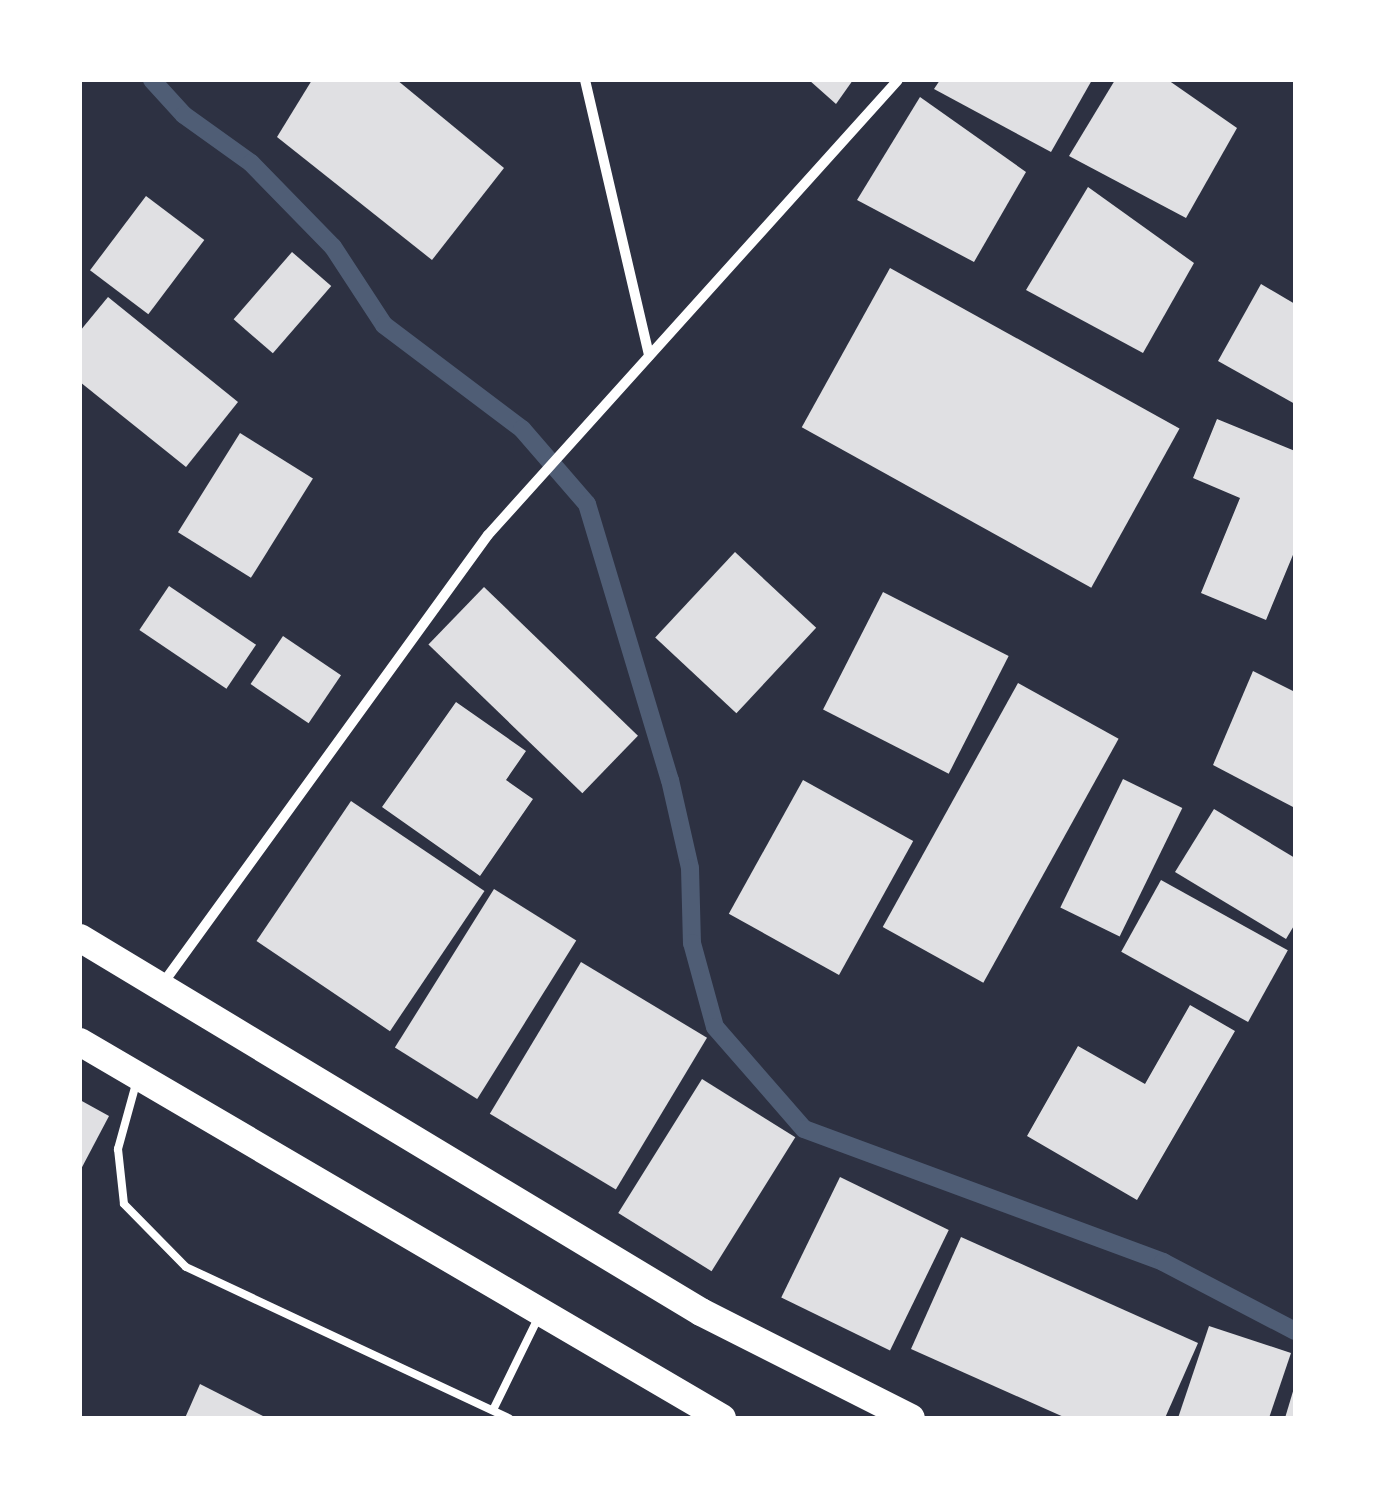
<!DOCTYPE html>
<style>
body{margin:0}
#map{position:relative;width:1375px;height:1498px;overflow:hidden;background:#2d3142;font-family:"DM Sans",sans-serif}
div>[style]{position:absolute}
.stream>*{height:18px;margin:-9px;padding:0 9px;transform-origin:9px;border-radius:9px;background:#4f5d75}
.building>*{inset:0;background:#e0e0e3;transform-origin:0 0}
.service>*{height:8px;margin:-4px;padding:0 4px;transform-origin:4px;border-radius:4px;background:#fff}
.minor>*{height:10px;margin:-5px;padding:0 5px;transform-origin:5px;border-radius:5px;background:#fff}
.trunk>*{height:28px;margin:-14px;padding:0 14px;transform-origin:14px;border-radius:14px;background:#fff}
span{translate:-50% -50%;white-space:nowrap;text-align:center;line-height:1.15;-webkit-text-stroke:8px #fff;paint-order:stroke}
.frame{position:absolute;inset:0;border:82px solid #fff;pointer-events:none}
</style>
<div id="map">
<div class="stream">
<i style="left:152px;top:80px;width:47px;rotate:47.6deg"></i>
<i style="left:184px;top:115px;width:82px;rotate:35.6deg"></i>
<i style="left:251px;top:163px;width:117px;rotate:45.7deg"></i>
<i style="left:333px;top:247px;width:93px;rotate:56.8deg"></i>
<i style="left:384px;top:325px;width:173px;rotate:37deg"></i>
<i style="left:522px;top:429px;width:99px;rotate:49.1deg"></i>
<i style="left:587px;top:504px;width:288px;rotate:73.3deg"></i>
<i style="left:670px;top:780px;width:90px;rotate:77.2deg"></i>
<i style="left:690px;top:868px;width:75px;rotate:88.5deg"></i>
<i style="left:692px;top:943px;width:87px;rotate:74.7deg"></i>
<i style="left:715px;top:1027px;width:135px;rotate:48.9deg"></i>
<i style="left:804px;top:1129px;width:383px;rotate:20.3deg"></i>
<i style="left:1163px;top:1262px;width:149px;rotate:27.6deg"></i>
</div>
<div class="building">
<i style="clip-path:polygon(312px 80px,397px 80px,504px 168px,432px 260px,277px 137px)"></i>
<i style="clip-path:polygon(809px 80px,853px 80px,836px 104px)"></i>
<i style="clip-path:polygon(940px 80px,1092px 80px,1051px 152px,934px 89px)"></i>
<i style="clip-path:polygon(1115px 80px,1168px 80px,1237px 128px,1186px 218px,1069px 156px)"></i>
<i style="clip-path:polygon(920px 97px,1026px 172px,974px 262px,857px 200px)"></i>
<i style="clip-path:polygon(1088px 187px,1194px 263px,1143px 353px,1026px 290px)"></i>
<i style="left:146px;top:196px;width:73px;height:93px;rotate:37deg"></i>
<i style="left:292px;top:252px;width:52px;height:89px;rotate:41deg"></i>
<i style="left:890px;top:268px;width:331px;height:182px;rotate:29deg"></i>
<i style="clip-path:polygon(1261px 284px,1295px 304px,1295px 404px,1218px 361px)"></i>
<i style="clip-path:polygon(108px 297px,238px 402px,186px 467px,80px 382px,80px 331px)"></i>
<i style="clip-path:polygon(1217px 419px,1295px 451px,1295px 550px,1266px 620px,1201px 593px,1240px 498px,1193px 478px)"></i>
<i style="left:240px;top:433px;width:86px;height:117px;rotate:32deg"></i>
<i style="left:735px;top:552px;width:111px;height:117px;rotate:43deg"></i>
<i style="left:169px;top:586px;width:105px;height:53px;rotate:34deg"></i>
<i style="left:484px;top:587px;width:214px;height:80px;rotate:44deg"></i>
<i style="left:883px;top:592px;width:141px;height:132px;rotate:27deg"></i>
<i style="left:283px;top:636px;width:70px;height:58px;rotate:34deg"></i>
<i style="clip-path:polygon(1253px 671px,1295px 692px,1295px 808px,1213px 765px)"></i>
<i style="left:1018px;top:683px;width:115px;height:279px;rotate:29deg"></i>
<i style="clip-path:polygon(456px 702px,526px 751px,506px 780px,533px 799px,480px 876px,382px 807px)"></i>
<i style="left:1123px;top:779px;width:66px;height:143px;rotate:26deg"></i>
<i style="left:803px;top:780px;width:126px;height:153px;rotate:29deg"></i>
<i style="left:351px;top:801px;width:161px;height:169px;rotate:34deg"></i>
<i style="clip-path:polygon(1214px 809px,1295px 858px,1295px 924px,1286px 939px,1175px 872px)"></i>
<i style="left:1161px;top:880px;width:145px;height:82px;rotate:29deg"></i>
<i style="left:494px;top:889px;width:97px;height:187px;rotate:32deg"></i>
<i style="left:581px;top:962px;width:147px;height:177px;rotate:31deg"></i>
<i style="clip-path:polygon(1190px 1005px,1235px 1031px,1137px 1200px,1027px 1136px,1078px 1046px,1145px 1084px)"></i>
<i style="left:702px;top:1079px;width:110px;height:158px;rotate:32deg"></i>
<i style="clip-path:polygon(80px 1100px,109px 1116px,80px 1171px)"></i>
<i style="left:840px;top:1177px;width:121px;height:134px;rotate:26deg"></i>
<i style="clip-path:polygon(961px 1237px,1198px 1343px,1165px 1418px,1066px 1418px,911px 1349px)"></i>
<i style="clip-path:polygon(1209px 1326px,1291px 1353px,1269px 1418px,1178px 1418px)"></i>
<i style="clip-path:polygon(200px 1384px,267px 1418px,185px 1418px)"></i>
<i style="clip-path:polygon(1294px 1388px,1295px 1418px,1285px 1418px)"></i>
</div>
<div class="service">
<i style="left:137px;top:1080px;width:72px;rotate:105.4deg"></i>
<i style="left:118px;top:1149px;width:55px;rotate:83.8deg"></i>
<i style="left:124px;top:1204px;width:88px;rotate:45.5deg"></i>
<i style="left:186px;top:1267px;width:357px;rotate:25.1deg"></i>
<i style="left:493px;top:1410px;width:105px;rotate:-63.9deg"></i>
</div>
<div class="minor">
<i style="left:585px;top:80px;width:283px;rotate:76.9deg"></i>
<i style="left:161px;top:986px;width:557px;rotate:-54.06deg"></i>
<i style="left:488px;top:535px;width:612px;rotate:-47.98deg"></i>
</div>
<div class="trunk">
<i style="left:80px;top:938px;width:725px;rotate:31.06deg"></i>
<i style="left:701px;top:1312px;width:235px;rotate:26.8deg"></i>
<i style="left:80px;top:1042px;width:744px;rotate:30.36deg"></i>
</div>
<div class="frame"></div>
</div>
